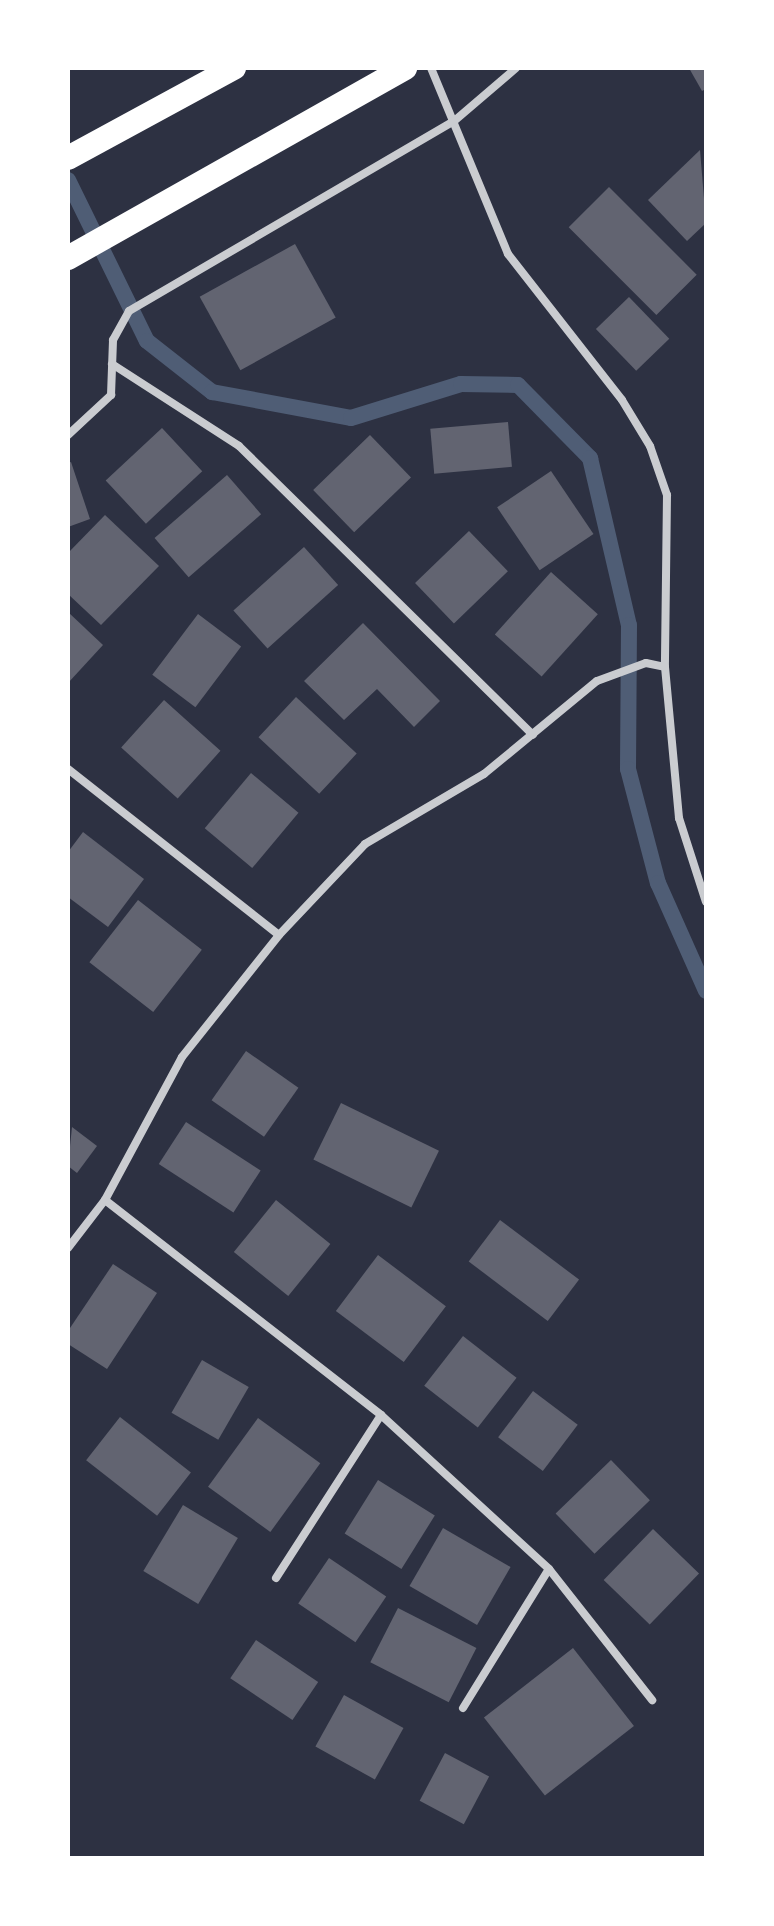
<!DOCTYPE html>
<style>
body{margin:0}
#map{position:relative;width:774px;height:1926px;overflow:hidden;background:#2d3142;font-family:"Alegreya Sans",sans-serif}
div>[style]{position:absolute}
.stream>*{height:16px;margin:-8px;padding:0 8px;transform-origin:8px;border-radius:8px;background:#4f5d75}
.building>*{inset:0;background:#626471;transform-origin:0 0}
.minor>*{height:8px;margin:-4px;padding:0 4px;transform-origin:4px;border-radius:4px;background:#caccd0}
.motorway>*{height:24px;margin:-12px;padding:0 12px;transform-origin:12px;border-radius:12px;background:#fff}
span{translate:-50% -50%;white-space:nowrap;text-align:center;line-height:1.15;-webkit-text-stroke:8px #fff;paint-order:stroke}
.frame{position:absolute;inset:0;border:70px solid #fff;pointer-events:none}
</style>
<div id="map">
<div class="stream">
<i style="left:68px;top:180px;width:179px;rotate:63.9deg"></i>
<i style="left:147px;top:341px;width:83px;rotate:38.1deg"></i>
<i style="left:212px;top:392px;width:141px;rotate:10.6deg"></i>
<i style="left:351px;top:418px;width:115px;rotate:-17.2deg"></i>
<i style="left:461px;top:384px;width:57px;rotate:1deg"></i>
<i style="left:518px;top:385px;width:103px;rotate:45.4deg"></i>
<i style="left:590px;top:458px;width:171px;rotate:76.9deg"></i>
<i style="left:629px;top:625px;width:144px;rotate:90.4deg"></i>
<i style="left:628px;top:769px;width:118px;rotate:75.3deg"></i>
<i style="left:658px;top:883px;width:118px;rotate:66deg"></i>
</div>
<div class="building">
<i style="clip-path:polygon(689px 68px,706px 68px,706px 89px,702px 91px)"></i>
<i style="clip-path:polygon(700px 150px,706px 223px,687px 241px,648px 200px)"></i>
<i style="left:609px;top:187px;width:124px;height:57px;rotate:45deg"></i>
<i style="left:295px;top:244px;width:84px;height:109px;rotate:61deg"></i>
<i style="left:629px;top:297px;width:58px;height:46px;rotate:46deg"></i>
<i style="left:508px;top:422px;width:45px;height:78px;rotate:85deg"></i>
<i style="left:162px;top:428px;width:59px;height:77px;rotate:47deg"></i>
<i style="left:370px;top:435px;width:59px;height:79px;rotate:46deg"></i>
<i style="clip-path:polygon(71px 462px,90px 519px,68px 527px,68px 463px)"></i>
<i style="left:551px;top:471px;width:76px;height:65px;rotate:56deg"></i>
<i style="left:227px;top:475px;width:52px;height:96px;rotate:49deg"></i>
<i style="clip-path:polygon(105px 515px,159px 566px,101px 625px,68px 594px,68px 553px)"></i>
<i style="left:469px;top:531px;width:56px;height:75px;rotate:46deg"></i>
<i style="left:304px;top:547px;width:51px;height:95px;rotate:48deg"></i>
<i style="left:551px;top:572px;width:63px;height:84px;rotate:42deg"></i>
<i style="clip-path:polygon(68px 612px,103px 645px,68px 683px)"></i>
<i style="left:198px;top:614px;width:54px;height:76px;rotate:37deg"></i>
<i style="clip-path:polygon(363px 623px,440px 701px,414px 727px,377px 689px,344px 720px,304px 681px)"></i>
<i style="left:296px;top:697px;width:83px;height:55px;rotate:43deg"></i>
<i style="left:164px;top:700px;width:76px;height:64px;rotate:42deg"></i>
<i style="left:251px;top:773px;width:62px;height:72px;rotate:40deg"></i>
<i style="clip-path:polygon(83px 832px,144px 879px,108px 927px,68px 897px,68px 852px)"></i>
<i style="left:138px;top:900px;width:81px;height:79px;rotate:38deg"></i>
<i style="left:246px;top:1051px;width:64px;height:60px;rotate:35deg"></i>
<i style="left:341px;top:1103px;width:109px;height:63px;rotate:26deg"></i>
<i style="left:186px;top:1122px;width:89px;height:50px;rotate:33deg"></i>
<i style="clip-path:polygon(72px 1127px,97px 1146px,77px 1173px,68px 1166px)"></i>
<i style="left:276px;top:1200px;width:70px;height:67px;rotate:39deg"></i>
<i style="left:500px;top:1220px;width:99px;height:52px;rotate:37deg"></i>
<i style="left:378px;top:1255px;width:85px;height:70px;rotate:37deg"></i>
<i style="clip-path:polygon(113px 1264px,157px 1293px,107px 1369px,68px 1344px,68px 1331px)"></i>
<i style="left:463px;top:1336px;width:68px;height:63px;rotate:38deg"></i>
<i style="left:202px;top:1360px;width:54px;height:61px;rotate:30deg"></i>
<i style="left:533px;top:1391px;width:56px;height:58px;rotate:37deg"></i>
<i style="left:120px;top:1417px;width:90px;height:55px;rotate:38deg"></i>
<i style="left:258px;top:1418px;width:77px;height:85px;rotate:36deg"></i>
<i style="left:611px;top:1460px;width:56px;height:77px;rotate:46deg"></i>
<i style="left:378px;top:1480px;width:67px;height:63px;rotate:32deg"></i>
<i style="left:183px;top:1505px;width:64px;height:77px;rotate:31deg"></i>
<i style="left:443px;top:1528px;width:78px;height:67px;rotate:30deg"></i>
<i style="left:653px;top:1529px;width:64px;height:71px;rotate:44deg"></i>
<i style="left:329px;top:1558px;width:69px;height:55px;rotate:34deg"></i>
<i style="left:398px;top:1608px;width:88px;height:61px;rotate:27deg"></i>
<i style="left:256px;top:1640px;width:75px;height:46px;rotate:34deg"></i>
<i style="left:573px;top:1648px;width:99px;height:113px;rotate:52deg"></i>
<i style="left:344px;top:1695px;width:68px;height:59px;rotate:29deg"></i>
<i style="left:445px;top:1753px;width:50px;height:54px;rotate:28deg"></i>
</div>
<div class="minor">
<i style="left:431px;top:68px;width:201px;rotate:67.5deg"></i>
<i style="left:508px;top:254px;width:185px;rotate:52deg"></i>
<i style="left:622px;top:400px;width:54px;rotate:58.7deg"></i>
<i style="left:650px;top:446px;width:52px;rotate:70.9deg"></i>
<i style="left:667px;top:495px;width:172px;rotate:90.7deg"></i>
<i style="left:665px;top:667px;width:152px;rotate:84.7deg"></i>
<i style="left:679px;top:818px;width:88px;rotate:72.2deg"></i>
<i style="left:112px;top:364px;width:151px;rotate:32.8deg"></i>
<i style="left:239px;top:446px;width:412px;rotate:44.5deg"></i>
<i style="left:68px;top:435px;width:59px;rotate:-42.9deg"></i>
<i style="left:111px;top:395px;width:55px;rotate:-87.9deg"></i>
<i style="left:113px;top:340px;width:33px;rotate:-61deg"></i>
<i style="left:129px;top:311px;width:375px;rotate:-30.3deg"></i>
<i style="left:453px;top:122px;width:83px;rotate:-40.6deg"></i>
<i style="left:68px;top:769px;width:268px;rotate:38.2deg"></i>
<i style="left:105px;top:1200px;width:350px;rotate:37.9deg"></i>
<i style="left:381px;top:1415px;width:228px;rotate:42.5deg"></i>
<i style="left:549px;top:1569px;width:167px;rotate:51.8deg"></i>
<i style="left:68px;top:1248px;width:61px;rotate:-52.4deg"></i>
<i style="left:105px;top:1200px;width:162px;rotate:-61.7deg"></i>
<i style="left:182px;top:1057px;width:156px;rotate:-51.5deg"></i>
<i style="left:279px;top:935px;width:125px;rotate:-46.6deg"></i>
<i style="left:365px;top:844px;width:138px;rotate:-30.5deg"></i>
<i style="left:484px;top:774px;width:146px;rotate:-39.5deg"></i>
<i style="left:597px;top:681px;width:52px;rotate:-20.2deg"></i>
<i style="left:646px;top:663px;width:19px;rotate:12deg"></i>
<i style="left:276px;top:1578px;width:194px;rotate:-57.2deg"></i>
<i style="left:463px;top:1708px;width:163px;rotate:-58.3deg"></i>
</div>
<div class="motorway">
<i style="left:68px;top:158px;width:189px;rotate:-28.5deg"></i>
<i style="left:68px;top:258px;width:387px;rotate:-29.4deg"></i>
</div>
<div class="frame"></div>
</div>
